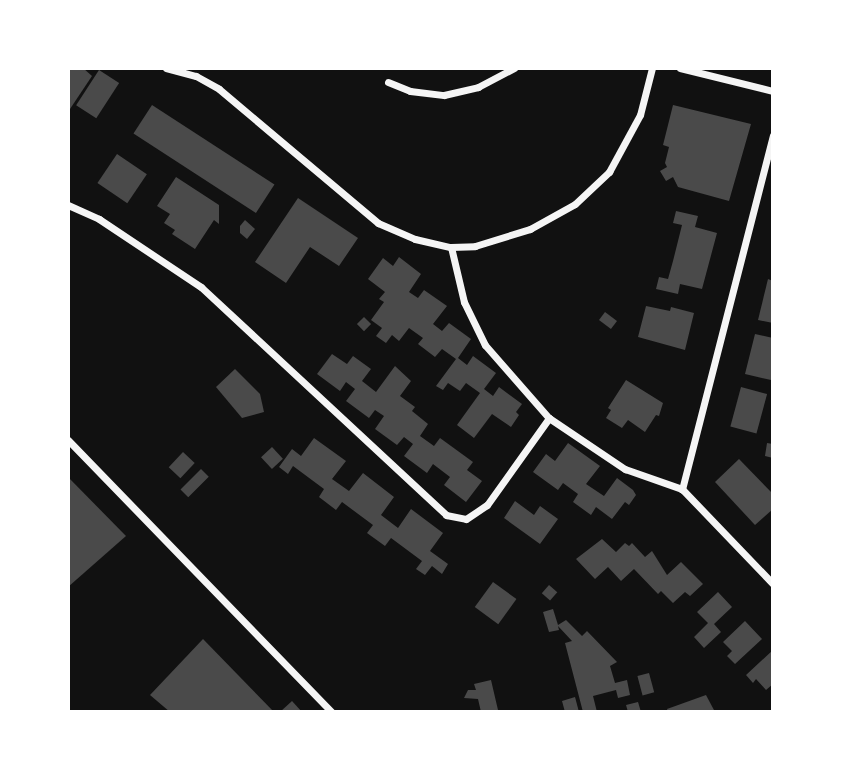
<!DOCTYPE html>
<style>
body{margin:0}
#map{position:relative;width:841px;height:780px;overflow:hidden;background:#111;font-family:"PT Sans Narrow",sans-serif}
div>[style]{position:absolute}
.building>*{inset:0;background:#4a4a4a;transform-origin:0 0}
.minor>*{height:7px;margin:-3.5px;padding:0 3.5px;transform-origin:3.5px;border-radius:3.5px;background:#f5f5f5}
span{translate:-50% -50%;white-space:nowrap;text-align:center;line-height:1.15;-webkit-text-stroke:7px #fff;paint-order:stroke}
.frame{position:absolute;inset:0;border:70px solid #fff;pointer-events:none}
</style>
<div id="map">
<div class="building">
<i style="clip-path:polygon(68px 68px,83px 68px,92px 76px,68px 112px)"></i>
<i style="left:99px;top:70px;width:24px;height:42px;rotate:33deg"></i>
<i style="left:152px;top:105px;width:146px;height:34px;rotate:33deg"></i>
<i style="clip-path:polygon(673px 105px,751px 124px,729px 201px,678px 187px,673px 177px,666px 181px,660px 171px,667px 167px,665px 163px,669px 147px,663px 145px)"></i>
<i style="left:117px;top:154px;width:36px;height:35px;rotate:34deg"></i>
<i style="clip-path:polygon(176px 177px,219px 205px,219px 224px,214px 220px,195px 249px,172px 234px,175px 230px,164px 223px,170px 214px,157px 206px)"></i>
<i style="clip-path:polygon(298px 198px,358px 238px,339px 266px,310px 247px,286px 283px,255px 262px)"></i>
<i style="clip-path:polygon(676px 211px,698px 216px,695px 227px,717px 233px,702px 289px,680px 284px,678px 294px,656px 289px,659px 277px,668px 279px,673px 261px,682px 225px,673px 223px)"></i>
<i style="clip-path:polygon(245px 220px,255px 229px,247px 239px,240px 233px,240px 226px)"></i>
<i style="clip-path:polygon(399px 257px,421px 274px,409px 292px,418px 298px,424px 290px,447px 306px,433px 324px,442px 331px,449px 323px,471px 339px,458px 358px,467px 365px,473px 356px,496px 373px,484px 389px,493px 396px,499px 387px,522px 404px,516px 412px,519px 415px,511px 427px,492px 414px,474px 438px,457px 425px,480px 393px,466px 383px,460px 391px,448px 383px,443px 390px,436px 386px,456px 359px,442px 349px,435px 357px,418px 344px,423px 338px,409px 328px,399px 341px,392px 335px,386px 343px,376px 336px,382px 328px,371px 320px,384px 302px,379px 299px,385px 292px,368px 279px,383px 258px,393px 266px)"></i>
<i style="clip-path:polygon(768px 279px,773px 281px,773px 323px,758px 320px)"></i>
<i style="clip-path:polygon(646px 306px,670px 311px,671px 307px,694px 313px,685px 350px,638px 337px)"></i>
<i style="left:605px;top:312px;width:15px;height:10px;rotate:37deg"></i>
<i style="left:364px;top:317px;width:10px;height:10px;rotate:45deg"></i>
<i style="clip-path:polygon(755px 334px,773px 338px,771px 380px,745px 374px)"></i>
<i style="clip-path:polygon(332px 354px,347px 364px,353px 356px,371px 369px,362px 381px,376px 392px,395px 366px,411px 381px,400px 396px,415px 407px,412px 411px,428px 424px,420px 436px,434px 446px,440px 438px,473px 462px,467px 470px,482px 481px,466px 502px,444px 485px,450px 477px,433px 464px,427px 473px,404px 456px,413px 444px,404px 437px,397px 445px,375px 429px,384px 416px,375px 410px,369px 418px,346px 401px,355px 389px,346px 382px,340px 391px,317px 374px)"></i>
<i style="clip-path:polygon(235px 369px,260px 394px,264px 412px,242px 418px,216px 387px)"></i>
<i style="clip-path:polygon(626px 380px,663px 403px,659px 416px,656px 415px,645px 432px,628px 420px,622px 428px,606px 418px,611px 410px,608px 408px)"></i>
<i style="left:741px;top:387px;width:27px;height:41px;rotate:15deg"></i>
<i style="clip-path:polygon(314px 438px,346px 461px,332px 479px,349px 491px,363px 473px,394px 497px,381px 515px,398px 528px,411px 509px,443px 533px,430px 551px,448px 564px,442px 574px,432px 566px,425px 575px,416px 569px,422px 561px,391px 538px,385px 546px,367px 533px,373px 525px,342px 502px,336px 510px,319px 497px,324px 489px,293px 466px,288px 474px,279px 467px,292px 449px,301px 456px)"></i>
<i style="clip-path:polygon(568px 443px,600px 466px,586px 484px,604px 496px,617px 478px,633px 490px,636px 495px,629px 505px,625px 502px,612px 519px,596px 507px,591px 515px,573px 502px,578px 494px,563px 483px,558px 490px,533px 472px,546px 454px,555px 461px)"></i>
<i style="clip-path:polygon(767px 443px,773px 444px,773px 458px,765px 456px)"></i>
<i style="left:272px;top:447px;width:16px;height:15px;rotate:47deg"></i>
<i style="left:183px;top:452px;width:16px;height:21px;rotate:43deg"></i>
<i style="clip-path:polygon(739px 459px,773px 494px,773px 509px,755px 525px,715px 482px)"></i>
<i style="left:201px;top:469px;width:11px;height:29px;rotate:45deg"></i>
<i style="clip-path:polygon(68px 477px,126px 536px,68px 587px)"></i>
<i style="clip-path:polygon(515px 501px,534px 515px,540px 506px,558px 519px,540px 544px,504px 518px)"></i>
<i style="clip-path:polygon(602px 539px,616px 552px,625px 543px,629px 546px,632px 543px,645px 557px,652px 551px,667px 575px,681px 562px,703px 584px,690px 596px,685px 592px,673px 603px,661px 591px,658px 594px,634px 569px,621px 581px,608px 567px,595px 579px,576px 559px)"></i>
<i style="left:493px;top:582px;width:29px;height:31px;rotate:36deg"></i>
<i style="left:549px;top:585px;width:11px;height:11px;rotate:41deg"></i>
<i style="clip-path:polygon(718px 592px,732px 607px,714px 624px,721px 632px,704px 648px,694px 637px,708px 623px,697px 612px)"></i>
<i style="clip-path:polygon(553px 609px,558px 625px,566px 620px,582px 636px,587px 631px,617px 662px,610px 666px,615px 683px,627px 680px,630px 695px,618px 698px,616px 690px,593px 696px,597px 712px,583px 712px,565px 643px,572px 641px,558px 626px,559px 630px,549px 632px,543px 612px)"></i>
<i style="clip-path:polygon(745px 621px,762px 639px,735px 664px,727px 656px,732px 651px,723px 642px)"></i>
<i style="clip-path:polygon(203px 639px,274px 712px,170px 712px,150px 695px)"></i>
<i style="clip-path:polygon(773px 650px,773px 684px,766px 690px,756px 679px,753px 683px,746px 675px)"></i>
<i style="left:649px;top:673px;width:20px;height:12px;rotate:75deg"></i>
<i style="clip-path:polygon(491px 680px,498px 710px,481px 712px,478px 699px,464px 698px,468px 690px,476px 690px,474px 684px)"></i>
<i style="clip-path:polygon(706px 695px,715px 712px,668px 712px,667px 709px)"></i>
<i style="clip-path:polygon(575px 697px,579px 712px,565px 712px,562px 701px)"></i>
<i style="clip-path:polygon(292px 701px,302px 712px,280px 712px)"></i>
<i style="clip-path:polygon(638px 702px,641px 712px,628px 712px,626px 705px)"></i>
</div>
<div class="minor">
<i style="left:166px;top:68px;width:31px;rotate:15deg"></i>
<i style="left:196px;top:76px;width:26px;rotate:29deg"></i>
<i style="left:219px;top:89px;width:208px;rotate:40.1deg"></i>
<i style="left:378px;top:223px;width:40px;rotate:23.4deg"></i>
<i style="left:415px;top:239px;width:37px;rotate:13deg"></i>
<i style="left:451px;top:247px;width:24px;rotate:-2deg"></i>
<i style="left:475px;top:246px;width:58px;rotate:-17.2deg"></i>
<i style="left:530px;top:229px;width:51px;rotate:-29.1deg"></i>
<i style="left:575px;top:204px;width:47px;rotate:-43.3deg"></i>
<i style="left:609px;top:172px;width:65px;rotate:-61.5deg"></i>
<i style="left:640px;top:115px;width:49px;rotate:-75.7deg"></i>
<i style="left:680px;top:68px;width:96px;rotate:13.9deg"></i>
<i style="left:388px;top:82px;width:24px;rotate:22deg"></i>
<i style="left:410px;top:91px;width:34px;rotate:7deg"></i>
<i style="left:444px;top:95px;width:35px;rotate:-13deg"></i>
<i style="left:478px;top:87px;width:41px;rotate:-27.8deg"></i>
<i style="left:773px;top:135px;width:366px;rotate:104.4deg"></i>
<i style="left:682px;top:489px;width:132px;rotate:46.2deg"></i>
<i style="left:68px;top:205px;width:34px;rotate:24deg"></i>
<i style="left:99px;top:219px;width:123px;rotate:33.7deg"></i>
<i style="left:201px;top:287px;width:335px;rotate:42.9deg"></i>
<i style="left:446px;top:515px;width:20px;rotate:11deg"></i>
<i style="left:466px;top:519px;width:25px;rotate:-34deg"></i>
<i style="left:487px;top:505px;width:107px;rotate:-54.5deg"></i>
<i style="left:451px;top:247px;width:57px;rotate:76.7deg"></i>
<i style="left:464px;top:302px;width:48px;rotate:64deg"></i>
<i style="left:485px;top:345px;width:97px;rotate:48.8deg"></i>
<i style="left:549px;top:418px;width:92px;rotate:33.9deg"></i>
<i style="left:625px;top:469px;width:60px;rotate:19.3deg"></i>
<i style="left:68px;top:440px;width:379px;rotate:45.9deg"></i>
</div>
<div class="frame"></div>
</div>
